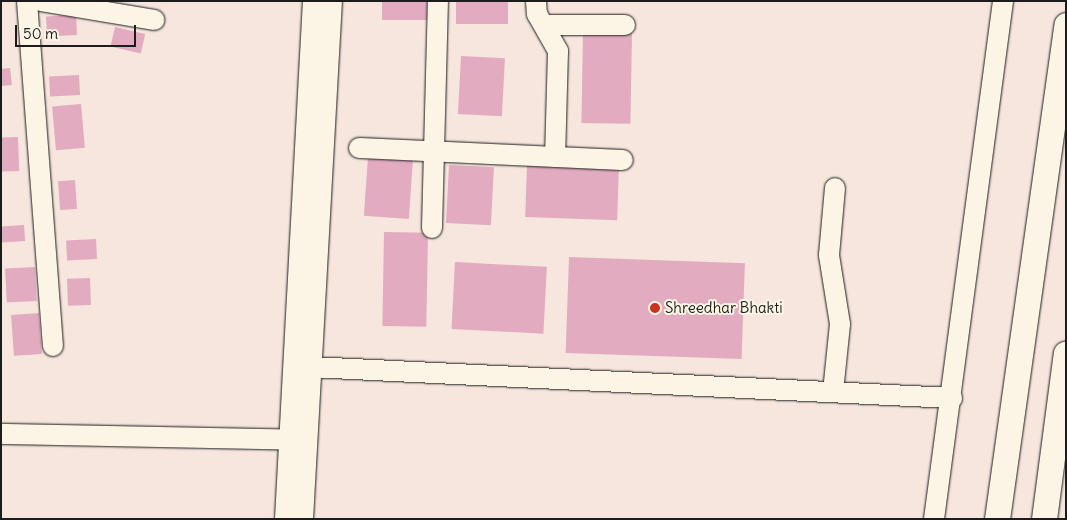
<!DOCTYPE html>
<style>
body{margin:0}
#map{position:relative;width:1067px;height:520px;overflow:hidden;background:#f7e6de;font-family:Delius,sans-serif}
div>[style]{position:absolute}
.building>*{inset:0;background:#e2abc0;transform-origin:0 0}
.roads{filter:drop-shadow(0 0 1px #1c1c1c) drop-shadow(0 0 1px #1c1c1c)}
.minor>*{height:20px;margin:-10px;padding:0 10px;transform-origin:10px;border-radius:10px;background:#fcf5e5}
.major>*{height:25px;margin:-12.5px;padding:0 12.5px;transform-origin:12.5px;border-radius:12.5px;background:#fcf5e5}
.dots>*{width:14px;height:14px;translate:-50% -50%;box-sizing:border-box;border:2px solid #fcf5e5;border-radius:50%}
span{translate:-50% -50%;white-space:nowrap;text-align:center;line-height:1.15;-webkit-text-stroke:4px #fcf5e5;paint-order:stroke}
.poi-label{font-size:15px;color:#1c1c1c}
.left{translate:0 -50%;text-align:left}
.frame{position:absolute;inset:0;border:2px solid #1c1c1c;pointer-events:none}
.scale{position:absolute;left:15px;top:25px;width:121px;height:22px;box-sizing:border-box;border:2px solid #1c1c1c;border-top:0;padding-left:6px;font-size:15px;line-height:18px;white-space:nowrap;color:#1c1c1c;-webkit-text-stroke:4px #fcf5e5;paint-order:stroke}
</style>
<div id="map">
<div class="building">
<i style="left:382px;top:1px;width:45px;height:19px"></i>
<i style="left:456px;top:1px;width:52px;height:23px"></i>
<i style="left:76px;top:15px;width:20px;height:30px;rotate:87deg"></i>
<i style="left:115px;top:27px;width:31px;height:20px;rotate:13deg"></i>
<i style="left:583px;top:32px;width:49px;height:91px;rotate:1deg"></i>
<i style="left:461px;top:56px;width:44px;height:58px;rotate:3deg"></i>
<i style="clip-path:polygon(10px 68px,12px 85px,1px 86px,1px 69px)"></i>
<i style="left:79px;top:75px;width:20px;height:30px;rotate:87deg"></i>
<i style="left:81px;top:104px;width:44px;height:29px;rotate:85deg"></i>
<i style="left:18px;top:137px;width:34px;height:17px;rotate:88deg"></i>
<i style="left:368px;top:157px;width:45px;height:59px;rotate:4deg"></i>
<i style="left:449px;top:165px;width:45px;height:58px;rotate:3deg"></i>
<i style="left:527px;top:165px;width:92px;height:52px;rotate:2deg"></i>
<i style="left:75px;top:180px;width:29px;height:17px;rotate:86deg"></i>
<i style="left:24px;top:225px;width:16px;height:23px;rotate:86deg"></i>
<i style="left:384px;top:232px;width:44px;height:94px;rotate:1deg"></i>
<i style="left:96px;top:239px;width:20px;height:30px;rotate:87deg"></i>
<i style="left:569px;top:257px;width:176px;height:96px;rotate:2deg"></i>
<i style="left:455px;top:262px;width:92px;height:67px;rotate:3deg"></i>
<i style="left:35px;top:267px;width:34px;height:30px;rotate:87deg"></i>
<i style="left:90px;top:278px;width:27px;height:23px;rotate:88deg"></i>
<i style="left:39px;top:313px;width:41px;height:28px;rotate:86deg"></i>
</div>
<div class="roads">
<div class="minor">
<i style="left:27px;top:1px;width:346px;rotate:85.7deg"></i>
<i style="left:41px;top:1px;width:115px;rotate:9.5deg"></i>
<i style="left:536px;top:1px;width:13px;rotate:86deg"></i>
<i style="left:537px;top:14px;width:43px;rotate:60.4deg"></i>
<i style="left:558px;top:51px;width:106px;rotate:91.6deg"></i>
<i style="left:544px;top:25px;width:81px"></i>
<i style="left:359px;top:148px;width:264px;rotate:2.6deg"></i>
<i style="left:432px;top:228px;width:227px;rotate:-88.5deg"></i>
<i style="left:311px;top:367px;width:642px;rotate:2.77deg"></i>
<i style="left:833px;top:392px;width:68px;rotate:-84.1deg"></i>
<i style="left:840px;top:324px;width:70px;rotate:-99.1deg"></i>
<i style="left:829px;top:255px;width:67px;rotate:-84.9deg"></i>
<i style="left:1px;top:434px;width:301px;rotate:1.1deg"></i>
<i style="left:285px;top:519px;width:519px;rotate:-86.91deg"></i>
<i style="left:303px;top:519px;width:519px;rotate:-86.8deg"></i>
<i style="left:934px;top:519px;width:523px;rotate:-82.41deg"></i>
</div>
<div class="major">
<i style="left:997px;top:519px;width:499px;rotate:-82deg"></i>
<i style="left:1044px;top:519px;width:167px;rotate:-82.5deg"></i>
</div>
</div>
<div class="dots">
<i style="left:655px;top:308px;background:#c8321e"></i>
</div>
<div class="poi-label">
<span class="left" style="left:665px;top:308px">Shreedhar Bhakti</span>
</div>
<div class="frame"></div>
<div class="scale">50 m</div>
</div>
